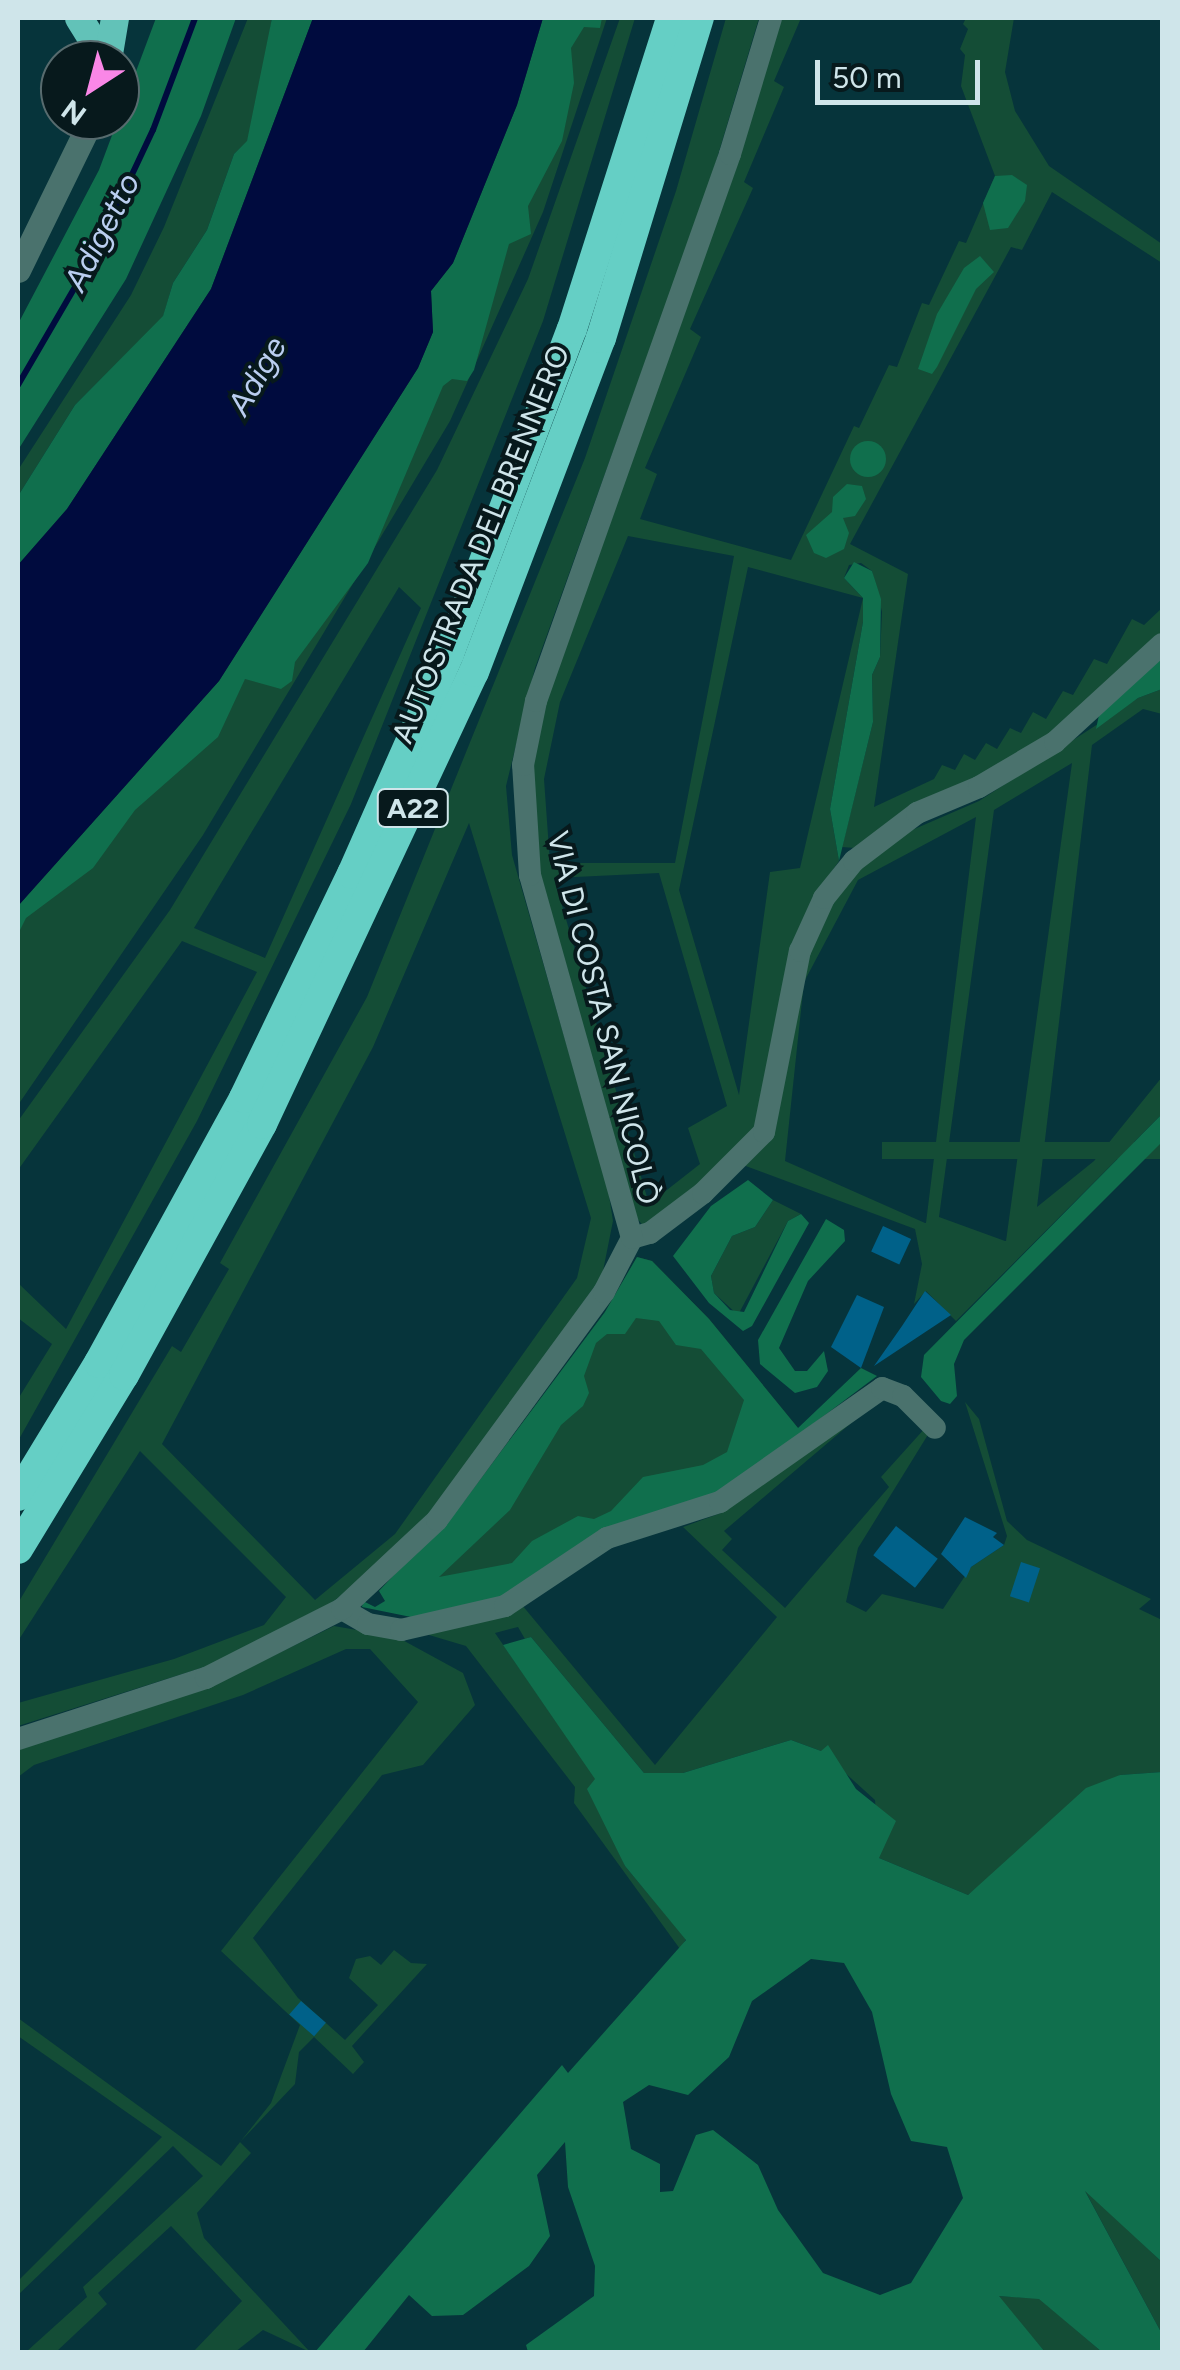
<!DOCTYPE html>
<meta charset="utf-8">
<style>
body{margin:0}
#map{position:relative;width:1180px;height:2370px;overflow:hidden;background:#06343b;font-family:Figtree,sans-serif}
div>[style]{position:absolute}
.green>*{inset:0;background:#144d36;transform-origin:0 0}
.forest>*{inset:0;background:#106f4d}
.round{border-radius:50%}
.water>*{inset:0;background:#000b3e}
.stream>*{height:6px;margin:-3px;padding:0 3px;transform-origin:3px;border-radius:3px;background:#000b3e}
.building>*{inset:0;background:#006189;transform-origin:0 0}
.minor>*{height:22px;margin:-11px;padding:0 11px;transform-origin:11px;border-radius:11px;background:#4a726d}
.tertiary>*{height:25px;margin:-12.5px;padding:0 12.5px;transform-origin:12.5px;border-radius:12.5px;background:#4a726d}
.trunk>*{height:28px;margin:-14px;padding:0 14px;transform-origin:14px;border-radius:14px;background:#62c2b8}
.motorway>*{height:30px;margin:-15px;padding:0 15px;transform-origin:15px;border-radius:15px;background:#65cfc5}
span{translate:-50% -50%;white-space:nowrap;text-align:center;line-height:1.15;-webkit-text-stroke:8px #07191c;paint-order:stroke}
.shield-label span{padding:2px 8px;background:#07191c;border:2px solid;border-radius:8px;-webkit-text-stroke-width:0}
.shield-label{font-size:28px;color:#cfe5ea;font-weight:700}
.street-label{font-size:30px;color:#cfe5ea}
.water-label{font-size:32px;color:#bacef0;font-style:italic}
.frame{position:absolute;inset:0;border:20px solid #cfe5ea;pointer-events:none}
.north{position:absolute;left:40px;top:40px;width:100px;height:100px;box-sizing:border-box;background:#07191c;border:2px solid #576b6e;border-radius:50%;rotate:216deg;font-size:28px;font-weight:700;line-height:40px;text-align:center;color:#cfe5ea}
.north::after{content:'';display:block;margin:auto;width:35px;height:45px;background:#fa87e7;clip-path:polygon(50% 0,100% 100%,50% 72%,0 100%)}
.scale{position:absolute;left:815px;top:60px;width:165px;height:45px;box-sizing:border-box;border:5px solid #cfe5ea;border-top:0;padding-left:12px;font-size:30px;line-height:35px;white-space:nowrap;color:#cfe5ea;-webkit-text-stroke:8px #07191c;paint-order:stroke}
</style>
<div id="map">
<div class="green">
<i style="clip-path:polygon(248px 18px,272px 18px,261px 90px,247px 142px,234px 154px,207px 230px,173px 283px,163px 317px,75px 405px,18px 496px,18px 470px,131px 295px,164px 227px)"></i>
<i style="clip-path:polygon(543px 18px,607px 18px,543px 212px,450px 421px,203px 835px,18px 1105px,18px 906px,219px 681px,418px 368px,433px 332px,431px 291px,453px 263px,517px 105px)"></i>
<i style="clip-path:polygon(evenodd,620px 18px,635px 18px,543px 321px,351px 804px,197px 1121px,18px 1441px,18px 1399px,52px 1344px,18px 1318px,18px 1283px,66px 1329px,257px 972px,182px 941px,18px 1170px,18px 1121px,170px 910px,437px 470px,528px 279px,620px 18px,399px 587px,421px 608px,265px 958px,194px 928px,399px 587px)"></i>
<i style="clip-path:polygon(evenodd,726px 18px,759px 18px,709px 185px,535px 668px,506px 786px,512px 855px,608px 1189px,613px 1221px,602px 1276px,430px 1517px,379px 1566px,330px 1604px,236px 1657px,18px 1726px,18px 1703px,174px 1659px,264px 1625px,286px 1597px,140px 1451px,18px 1641px,18px 1603px,172px 1346px,181px 1352px,229px 1269px,220px 1263px,367px 997px,585px 458px,676px 191px,726px 18px,469px 823px,591px 1218px,577px 1278px,395px 1534px,315px 1600px,162px 1444px,373px 1047px,469px 823px)"></i>
<i style="clip-path:polygon(evenodd,777px 18px,801px 18px,774px 81px,784px 87px,744px 182px,753px 188px,690px 329px,701px 337px,645px 468px,657px 474px,640px 519px,791px 560px,854px 426px,859px 428px,889px 365px,897px 367px,922px 303px,929px 305px,959px 241px,966px 243px,995px 176px,961px 86px,965px 55px,960px 49px,968px 29px,963px 24px,966px 18px,1014px 18px,1005px 72px,1015px 111px,1049px 166px,1162px 244px,1162px 263px,1052px 192px,1022px 250px,1011px 247px,850px 544px,908px 574px,874px 807px,934px 779px,942px 765px,955px 770px,964px 754px,975px 760px,986px 743px,997px 749px,1010px 728px,1021px 733px,1033px 712px,1046px 719px,1063px 691px,1073px 695px,1094px 659px,1107px 664px,1132px 619px,1144px 625px,1162px 608px,1162px 637px,1069px 723px,855px 848px,842px 847px,873px 722px,872px 675px,880px 657px,882px 612px,872px 571px,861px 563px,849px 565px,844px 578px,863px 598px,863px 622px,830px 809px,839px 861px,819px 890px,767px 1103px,749px 1141px,645px 1228px,635px 1216px,544px 899px,528px 818px,538px 721px,777px 18px,628px 536px,734px 556px,675px 863px,550px 863px,544px 779px,560px 702px,628px 536px,777px 18px,748px 567px,863px 598px,800px 868px,770px 872px,739px 1095px,679px 890px,748px 567px,777px 18px,659px 873px,727px 1106px,688px 1128px,700px 1164px,649px 1204px,554px 878px,659px 873px)"></i>
<i style="clip-path:polygon(evenodd,1162px 689px,1162px 714px,1143px 709px,1092px 745px,1037px 1207px,1094px 1161px,1162px 1077px,1162px 1114px,956px 1321px,926px 1291px,914px 1304px,922px 1264px,915px 1229px,743px 1165px,799px 975px,832px 895px,896px 837px,979px 801px,1138px 698px,1162px 689px,1072px 763px,1006px 1241px,1005px 1241px,939px 1217px,994px 810px,1072px 763px,1162px 689px,976px 817px,926px 1223px,925px 1223px,785px 1161px,804px 982px,858px 880px,976px 817px)"></i>
<i style="left:1162px;top:1142px;width:17px;height:280px;rotate:90deg"></i>
<i style="clip-path:polygon(773px 1200px,801px 1214px,788px 1221px,738px 1315px,714px 1293px,711px 1276px,732px 1236px,755px 1227px)"></i>
<i style="clip-path:polygon(637px 1257px,652px 1261px,709px 1319px,798px 1428px,534px 1579px,379px 1591px,465px 1500px,605px 1312px)"></i>
<i style="clip-path:polygon(883px 1396px,724px 1531px,732px 1539px,722px 1550px,785px 1608px,889px 1487px,881px 1477px,926px 1427px,929px 1433px,858px 1548px,846px 1602px,866px 1612px,882px 1594px,943px 1609px,971px 1567px,1004px 1545px,1007px 1536px,965px 1402px,979px 1419px,1007px 1521px,1027px 1540px,1151px 1599px,1139px 1609px,1162px 1620px,1162px 1772px,1120px 1775px,968px 1895px,879px 1858px,875px 1800px,821px 1751px,791px 1740px,683px 1773px,644px 1773px,531px 1637px,525px 1639px,518px 1627px,495px 1633px,596px 1779px,625px 1866px,686px 1939px,680px 1949px,574px 1803px,575px 1787px,466px 1646px,419px 1632px,522px 1605px,655px 1765px,777px 1617px,683px 1527px,721px 1513px)"></i>
<i style="clip-path:polygon(334px 1626px,397px 1637px,463px 1673px,475px 1705px,423px 1765px,382px 1775px,253px 1938px,298px 1998px,345px 2040px,378px 2005px,349px 1978px,356px 1959px,370px 1956px,381px 1965px,394px 1950px,411px 1963px,427px 1964px,352px 2046px,364px 2062px,353px 2074px,314px 2037px,299px 2052px,295px 2084px,240px 2142px,251px 2153px,197px 2213px,204px 2238px,310px 2352px,263px 2330px,235px 2352px,193px 2352px,242px 2301px,171px 2226px,98px 2293px,107px 2304px,56px 2352px,26px 2352px,87px 2297px,83px 2287px,203px 2176px,173px 2146px,18px 2295px,18px 2281px,162px 2137px,18px 2036px,18px 2018px,221px 2166px,271px 2103px,300px 2025px,221px 1951px,418px 1702px,370px 1649px,346px 1649px,243px 1695px,34px 1765px,18px 1777px,18px 1750px,214px 1685px)"></i>
<i style="clip-path:polygon(1083px 2187px,1162px 2262px,1162px 2334px)"></i>
<i style="clip-path:polygon(997px 2296px,1039px 2298px,1102px 2352px,1045px 2352px)"></i>
</div>
<div class="forest">
<i style="clip-path:polygon(156px 18px,236px 18px,201px 116px,126px 279px,18px 450px,18px 324px,99px 170px)"></i>
<i style="clip-path:polygon(272px 18px,313px 18px,211px 289px,67px 509px,18px 565px,18px 496px,75px 405px,163px 316px,173px 283px,207px 230px,234px 154px,247px 141px)"></i>
<i style="clip-path:polygon(543px 18px,602px 18px,600px 28px,584px 27px,571px 48px,574px 83px,562px 141px,528px 206px,531px 234px,509px 244px,474px 370px,467px 381px,452px 379px,443px 386px,368px 563px,295px 662px,292px 681px,281px 689px,245px 679px,218px 737px,135px 810px,93px 868px,26px 918px,18px 934px,18px 906px,219px 681px,418px 368px,433px 332px,431px 291px,453px 263px,517px 105px)"></i>
<i style="clip-path:polygon(1012px 175px,1027px 185px,1025px 201px,1008px 228px,990px 230px,983px 203px,995px 176px)"></i>
<i style="clip-path:polygon(980px 256px,994px 272px,976px 289px,937px 367px,932px 374px,918px 369px,937px 314px,964px 268px)"></i>
<i class="round" style="left:850px;top:441px;width:36px;height:36px"></i>
<i style="clip-path:polygon(847px 484px,862px 486px,866px 499px,855px 516px,843px 518px,849px 533px,844px 549px,826px 558px,814px 553px,806px 535px,832px 512px,833px 497px)"></i>
<i style="clip-path:polygon(854px 562px,872px 571px,881px 599px,880px 657px,872px 675px,873px 722px,839px 861px,830px 809px,863px 622px,863px 598px,844px 578px)"></i>
<i style="clip-path:polygon(1162px 651px,1162px 689px,1138px 698px,1096px 729px,1099px 715px)"></i>
<i style="clip-path:polygon(1162px 1114px,1162px 1142px,964px 1340px,954px 1364px,957px 1396px,950px 1404px,941px 1401px,921px 1377px,924px 1355px)"></i>
<i style="clip-path:polygon(748px 1180px,773px 1200px,755px 1227px,732px 1236px,711px 1276px,714px 1293px,730px 1310px,744px 1312px,788px 1221px,801px 1214px,809px 1223px,752px 1326px,743px 1331px,709px 1303px,673px 1256px,711px 1206px)"></i>
<i style="clip-path:polygon(826px 1219px,844px 1230px,845px 1241px,808px 1281px,779px 1348px,795px 1371px,807px 1371px,824px 1351px,828px 1371px,817px 1387px,795px 1393px,760px 1364px,758px 1340px)"></i>
<i style="clip-path:polygon(evenodd,637px 1257px,652px 1261px,709px 1319px,798px 1428px,861px 1368px,877px 1376px,713px 1499px,504px 1598px,411px 1617px,362px 1607px,363px 1601px,375px 1607px,385px 1601px,379px 1591px,465px 1500px,605px 1312px,637px 1257px,636px 1318px,659px 1321px,676px 1345px,701px 1349px,744px 1400px,727px 1452px,703px 1465px,643px 1477px,611px 1511px,594px 1519px,578px 1516px,532px 1541px,512px 1563px,439px 1577px,510px 1510px,561px 1425px,583px 1406px,589px 1393px,584px 1376px,596px 1343px,607px 1334px,625px 1334px,636px 1318px)"></i>
<i style="clip-path:polygon(evenodd,531px 1637px,644px 1773px,683px 1773px,791px 1740px,821px 1751px,828px 1745px,856px 1789px,896px 1821px,879px 1858px,968px 1895px,1086px 1788px,1120px 1775px,1162px 1772px,1162px 2262px,1085px 2191px,1162px 2334px,1162px 2352px,1102px 2352px,1039px 2299px,999px 2296px,1045px 2352px,528px 2352px,526px 2345px,594px 2296px,595px 2266px,568px 2187px,565px 2142px,537px 2175px,550px 2236px,529px 2266px,463px 2315px,432px 2316px,409px 2295px,363px 2352px,315px 2352px,562px 2065px,568px 2073px,686px 1940px,625px 1866px,587px 1789px,595px 1779px,503px 1645px,531px 1637px,811px 1959px,844px 1963px,872px 2012px,891px 2094px,911px 2141px,947px 2147px,963px 2198px,911px 2283px,880px 2295px,823px 2273px,778px 2210px,758px 2165px,713px 2130px,696px 2135px,673px 2191px,660px 2192px,660px 2164px,631px 2149px,623px 2102px,649px 2085px,688px 2095px,729px 2057px,752px 2001px,811px 1959px)"></i>
</div>
<div class="water">
<i style="clip-path:polygon(313px 18px,543px 18px,517px 105px,453px 263px,431px 291px,433px 332px,418px 368px,219px 681px,18px 906px,18px 565px,67px 509px,211px 289px)"></i>
</div>
<div class="stream">
<i style="left:18px;top:385px;width:155px;rotate:-59.8deg"></i>
<i style="left:96px;top:251px;width:134px;rotate:-64.8deg"></i>
<i style="left:153px;top:130px;width:120px;rotate:-69.4deg"></i>
</div>
<div class="building">
<i style="left:883px;top:1226px;width:31px;height:28px;rotate:25deg"></i>
<i style="clip-path:polygon(925px 1291px,951px 1315px,874px 1366px,902px 1326px)"></i>
<i style="clip-path:polygon(857px 1295px,884px 1307px,861px 1368px,831px 1347px)"></i>
<i style="clip-path:polygon(965px 1517px,997px 1533px,993px 1537px,1004px 1545px,971px 1567px,966px 1578px,941px 1554px)"></i>
<i style="left:896px;top:1526px;width:53px;height:37px;rotate:38deg"></i>
<i style="left:1021px;top:1562px;width:20px;height:36px;rotate:18deg"></i>
<i style="left:301px;top:2001px;width:33px;height:18px;rotate:41deg"></i>
</div>
<div class="minor">
<i style="left:632px;top:1238px;width:19px;rotate:-16deg"></i>
<i style="left:650px;top:1233px;width:66px;rotate:-37deg"></i>
<i style="left:703px;top:1193px;width:86px;rotate:-45deg"></i>
<i style="left:764px;top:1132px;width:185px;rotate:-78.8deg"></i>
<i style="left:800px;top:951px;width:58px;rotate:-65.6deg"></i>
<i style="left:824px;top:898px;width:48px;rotate:-51deg"></i>
<i style="left:854px;top:861px;width:79px;rotate:-37.3deg"></i>
<i style="left:917px;top:813px;width:67px;rotate:-22.8deg"></i>
<i style="left:979px;top:787px;width:88px;rotate:-30.6deg"></i>
<i style="left:1055px;top:742px;width:145px;rotate:-42.5deg"></i>
<i style="left:342px;top:1609px;width:30px;rotate:30deg"></i>
<i style="left:368px;top:1624px;width:34px;rotate:10deg"></i>
<i style="left:401px;top:1630px;width:107px;rotate:-13deg"></i>
<i style="left:505px;top:1606px;width:123px;rotate:-33.7deg"></i>
<i style="left:607px;top:1538px;width:119px;rotate:-17.7deg"></i>
<i style="left:720px;top:1502px;width:198px;rotate:-35.1deg"></i>
<i style="left:882px;top:1388px;width:22px;rotate:21deg"></i>
<i style="left:903px;top:1396px;width:45px;rotate:45deg"></i>
<i style="left:18px;top:1739px;width:198px;rotate:-18deg"></i>
<i style="left:206px;top:1678px;width:153px;rotate:-26.9deg"></i>
<i style="left:342px;top:1609px;width:130px;rotate:-43.1deg"></i>
<i style="left:437px;top:1520px;width:283px;rotate:-53.8deg"></i>
<i style="left:604px;top:1292px;width:61px;rotate:-62.6deg"></i>
<i style="left:632px;top:1238px;width:377px;rotate:-105.7deg"></i>
<i style="left:530px;top:875px;width:110px;rotate:-93.6deg"></i>
<i style="left:523px;top:765px;width:65px;rotate:-78.5deg"></i>
<i style="left:536px;top:701px;width:580px;rotate:-70.47deg"></i>
<i style="left:730px;top:154px;width:142px;rotate:-73.2deg"></i>
</div>
<div class="tertiary">
<i style="left:18px;top:270px;width:167px;rotate:-64deg"></i>
</div>
<div class="trunk">
<i style="left:79px;top:18px;width:49px;rotate:58.2deg"></i>
<i style="left:108px;top:60px;width:43px;rotate:-80.5deg"></i>
</div>
<div class="motorway">
<i style="left:18px;top:1496px;width:156px;rotate:-58.7deg"></i>
<i style="left:99px;top:1363px;width:302px;rotate:-61.3deg"></i>
<i style="left:244px;top:1098px;width:249px;rotate:-64.3deg"></i>
<i style="left:352px;top:874px;width:240px;rotate:-66.2deg"></i>
<i style="left:449px;top:654px;width:347px;rotate:-69.3deg"></i>
<i style="left:572px;top:329px;width:326px;rotate:-72.3deg"></i>
<i style="left:18px;top:1549px;width:204px;rotate:-58.7deg"></i>
<i style="left:124px;top:1375px;width:286px;rotate:-61.2deg"></i>
<i style="left:262px;top:1124px;width:499px;rotate:-64.9deg"></i>
<i style="left:474px;top:672px;width:357px;rotate:-69.2deg"></i>
<i style="left:601px;top:338px;width:335px;rotate:-73deg"></i>
</div>
<div class="shield-label">
<span style="left:413px;top:808px">A22</span>
</div>
<div class="street-label">
<span style="left:481px;top:544px;rotate:-68deg">AUTOSTRADA DEL BRENNERO</span>
<span style="left:603px;top:1018px;rotate:76deg">VIA DI COSTA SAN NICOLÒ</span>
</div>
<div class="water-label">
<span style="left:102px;top:232px;rotate:-63deg">Adigetto</span>
<span style="left:257px;top:376px;rotate:-60deg">Adige</span>
</div>
<div class="frame"></div>
<div class="north">N</div>
<div class="scale">50 m</div>
</div>
